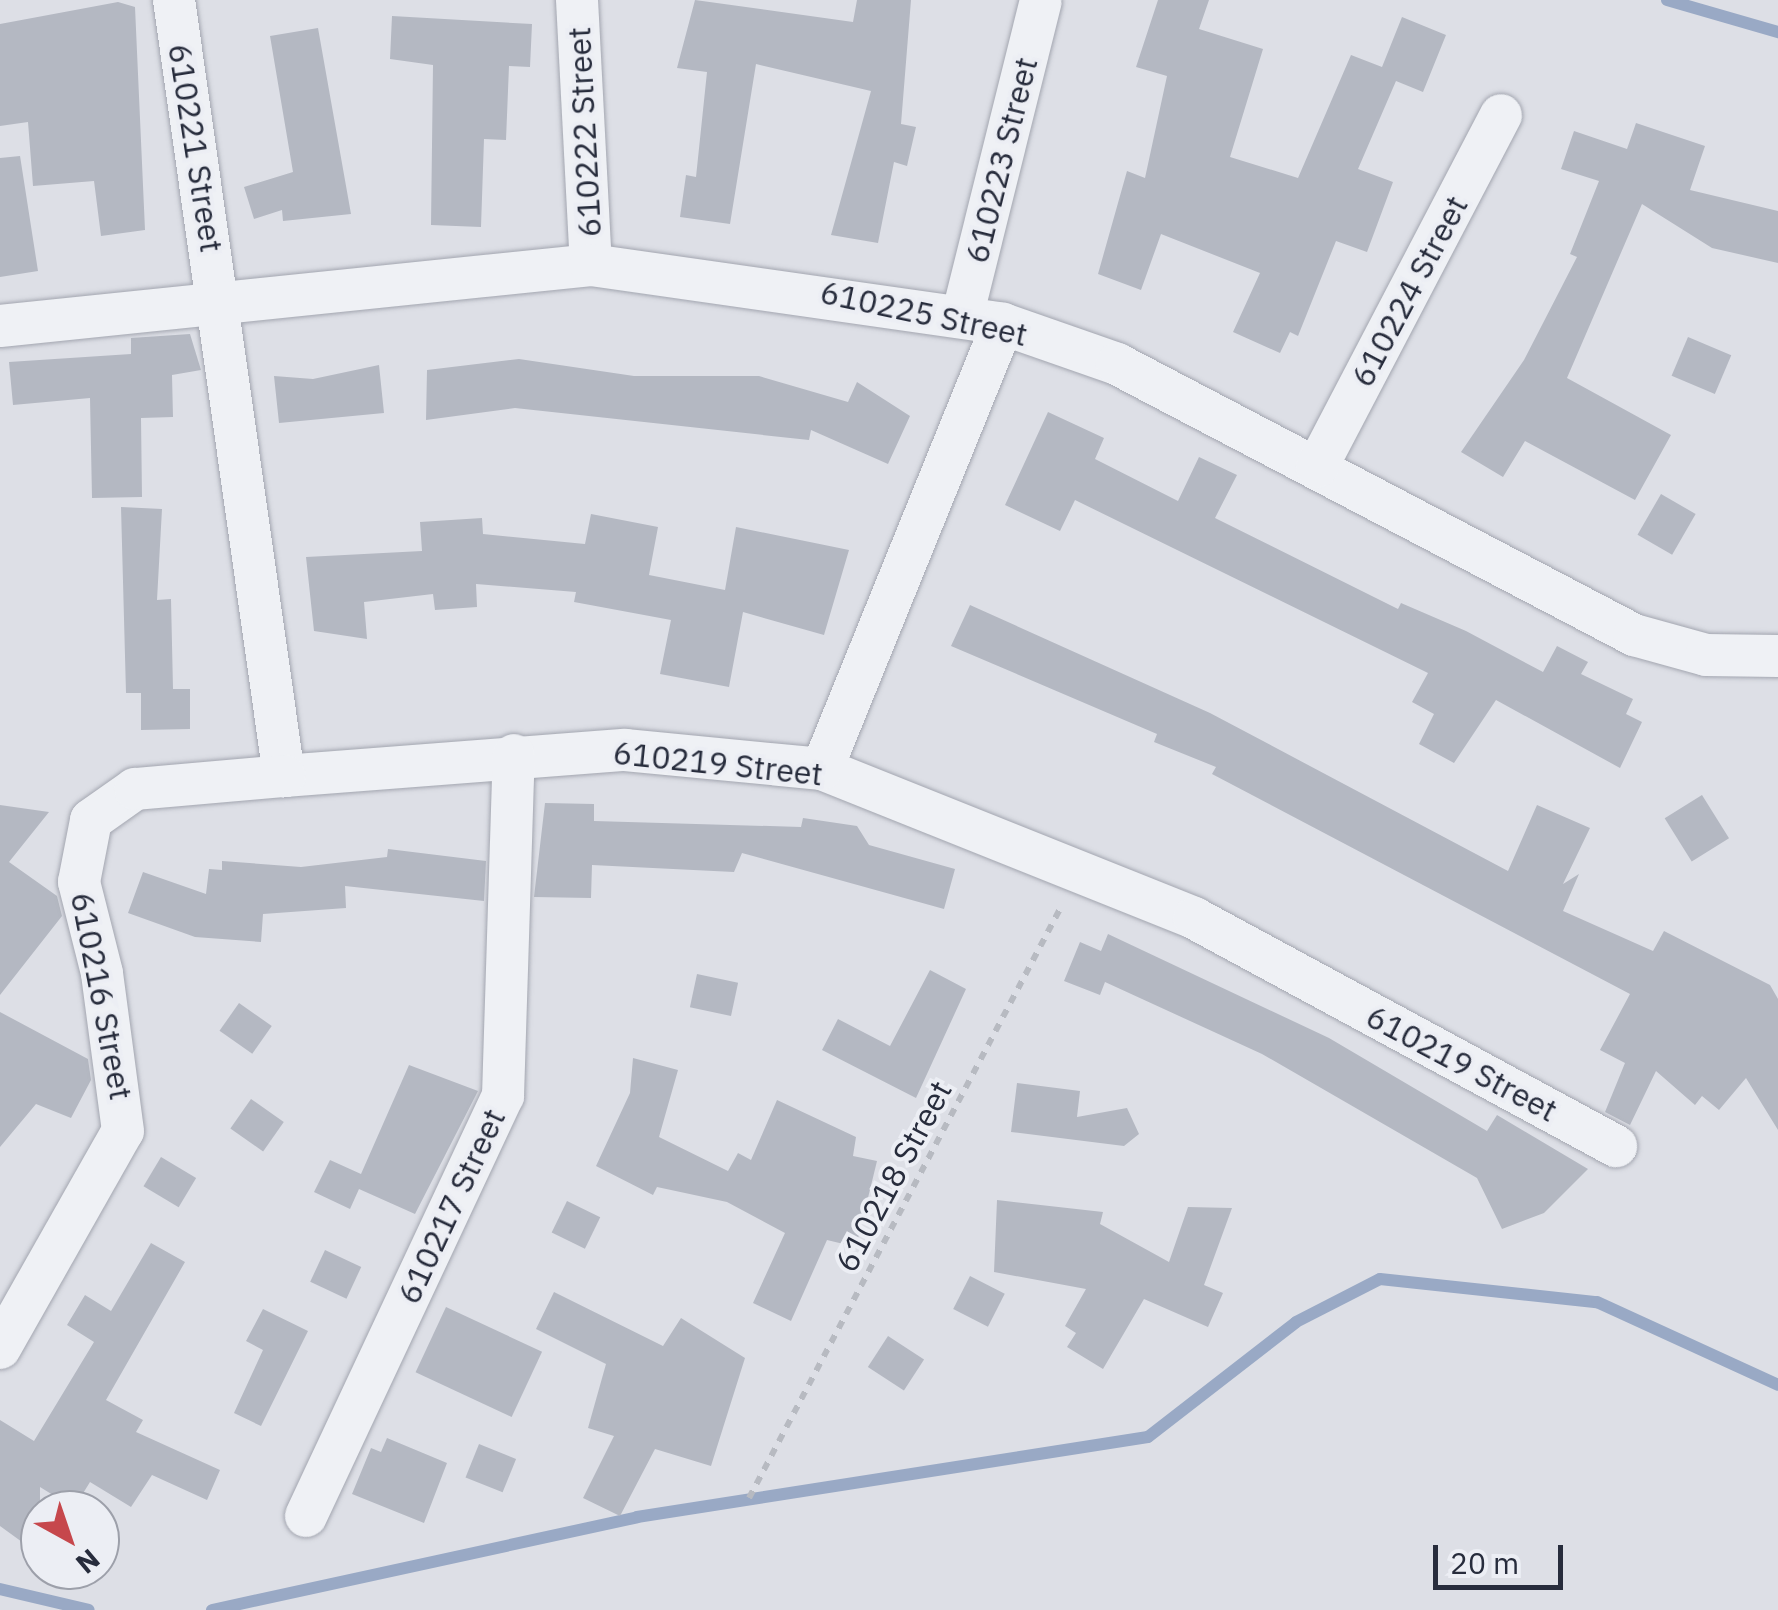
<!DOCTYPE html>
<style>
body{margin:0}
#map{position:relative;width:1778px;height:1610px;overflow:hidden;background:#dddfe6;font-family:"IBM Plex Sans",sans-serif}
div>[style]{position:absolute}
.stream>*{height:12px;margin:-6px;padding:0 6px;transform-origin:6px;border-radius:6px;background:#99a9c5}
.building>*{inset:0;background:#b4b8c2;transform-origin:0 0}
.path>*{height:6px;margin-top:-3px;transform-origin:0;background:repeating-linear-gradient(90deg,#b7bac1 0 8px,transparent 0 16px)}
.roads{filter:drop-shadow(0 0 2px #a3a6b0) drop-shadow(0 0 2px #a3a6b0)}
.street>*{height:42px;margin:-21px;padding:0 21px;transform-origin:21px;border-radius:21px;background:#eff1f5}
span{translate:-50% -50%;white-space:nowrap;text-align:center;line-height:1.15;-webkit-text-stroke:8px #eceef4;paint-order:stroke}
.street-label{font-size:32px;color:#272c3c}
.north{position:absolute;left:20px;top:1490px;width:100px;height:100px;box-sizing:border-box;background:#eceef4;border:2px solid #9da0aa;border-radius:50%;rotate:140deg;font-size:28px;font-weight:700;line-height:40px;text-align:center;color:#272c3c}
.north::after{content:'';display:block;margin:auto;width:35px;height:45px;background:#c6474c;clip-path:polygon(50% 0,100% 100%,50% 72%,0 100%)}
.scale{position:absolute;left:1433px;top:1545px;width:130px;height:45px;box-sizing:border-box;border:5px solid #272c3c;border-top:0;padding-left:12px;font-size:30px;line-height:35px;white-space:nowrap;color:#272c3c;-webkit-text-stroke:8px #eceef4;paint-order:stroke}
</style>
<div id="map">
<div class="stream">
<i style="left:1667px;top:0;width:116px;rotate:16.1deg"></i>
<i style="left:0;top:1589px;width:91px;rotate:13.3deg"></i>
<i style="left:212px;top:1610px;width:435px;rotate:-12.3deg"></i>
<i style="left:637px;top:1517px;width:517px;rotate:-8.9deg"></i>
<i style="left:1148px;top:1437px;width:187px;rotate:-37.8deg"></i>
<i style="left:1296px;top:1322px;width:94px;rotate:-27.1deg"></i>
<i style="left:1380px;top:1279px;width:218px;rotate:6.1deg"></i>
<i style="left:1597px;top:1302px;width:199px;rotate:24.6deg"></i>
</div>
<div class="building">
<i style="clip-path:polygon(695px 0,853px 22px,857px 0,911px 0,901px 124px,916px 127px,907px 166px,894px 162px,878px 243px,831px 235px,871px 91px,756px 64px,730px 224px,680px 217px,686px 175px,696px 177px,707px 72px,677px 68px)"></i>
<i style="clip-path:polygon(1158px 0,1209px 0,1199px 29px,1263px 49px,1230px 157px,1298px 178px,1351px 55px,1382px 67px,1402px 17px,1446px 35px,1423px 92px,1396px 81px,1358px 169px,1393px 182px,1367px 252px,1336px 241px,1298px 336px,1290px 332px,1280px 353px,1233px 332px,1260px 273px,1161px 234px,1141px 290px,1098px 274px,1127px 171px,1145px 178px,1167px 76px,1136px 67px)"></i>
<i style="clip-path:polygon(118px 2px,135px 7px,145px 230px,101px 236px,94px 181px,33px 186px,28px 122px,0 126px,0 24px)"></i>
<i style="clip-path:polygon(392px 16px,532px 24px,530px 67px,509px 66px,506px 140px,484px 139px,481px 227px,431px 225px,433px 65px,390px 59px)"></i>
<i style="clip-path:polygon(318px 28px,351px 214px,283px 221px,282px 210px,254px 219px,244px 187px,293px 172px,270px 36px)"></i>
<i style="clip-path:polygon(1636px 123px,1705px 146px,1690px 190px,1778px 211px,1778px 263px,1712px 248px,1642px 204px,1567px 378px,1671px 435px,1635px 500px,1525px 441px,1503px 477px,1461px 452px,1524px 360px,1577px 257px,1570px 254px,1599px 181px,1561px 169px,1574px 131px,1627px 149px)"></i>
<i style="clip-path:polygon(20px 156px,38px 271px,0 277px,0 158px)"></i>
<i style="clip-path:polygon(190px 334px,201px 370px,172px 375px,173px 417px,141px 418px,142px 497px,92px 498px,90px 398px,13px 405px,9px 362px,131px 354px,131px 338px)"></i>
<i style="left:1688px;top:337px;width:47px;height:42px;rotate:23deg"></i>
<i style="clip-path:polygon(519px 359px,634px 376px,759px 376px,848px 402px,857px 382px,910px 416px,888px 464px,811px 430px,809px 440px,515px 408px,426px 420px,427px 370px)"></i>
<i style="clip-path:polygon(379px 365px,384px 413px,279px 423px,274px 376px,313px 379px)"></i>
<i style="clip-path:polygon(1048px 412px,1104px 438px,1095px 459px,1178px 501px,1199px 457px,1237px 475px,1215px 518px,1398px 609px,1401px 603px,1466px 631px,1543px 672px,1557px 646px,1588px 662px,1581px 674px,1633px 699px,1626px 714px,1642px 722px,1620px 768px,1496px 700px,1454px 763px,1419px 744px,1434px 714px,1412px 702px,1428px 673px,1075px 500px,1060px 531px,1005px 505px)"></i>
<i style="left:1661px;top:494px;width:40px;height:47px;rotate:30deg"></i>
<i style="clip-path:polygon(121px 507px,162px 509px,157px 600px,171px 599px,173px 689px,190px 689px,190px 729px,141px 730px,141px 693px,126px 693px)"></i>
<i style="clip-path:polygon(591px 514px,658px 527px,649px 575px,725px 590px,736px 527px,849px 550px,824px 635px,743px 612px,729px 687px,660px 674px,671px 620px,574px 602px,576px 592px,476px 584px,477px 607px,435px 610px,433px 594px,364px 602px,367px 639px,314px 631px,306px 557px,422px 551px,420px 522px,482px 518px,483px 534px,585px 544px)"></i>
<i style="clip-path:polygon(970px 605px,1210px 713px,1508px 871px,1537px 805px,1590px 828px,1563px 884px,1579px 874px,1563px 911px,1653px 951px,1664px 931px,1770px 985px,1778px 999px,1778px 1130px,1746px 1078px,1719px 1110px,1702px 1096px,1695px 1105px,1656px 1071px,1630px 1125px,1605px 1112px,1625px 1063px,1600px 1050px,1630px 994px,1212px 774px,1216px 767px,1154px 742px,1157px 734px,951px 646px)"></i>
<i style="left:1702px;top:795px;width:51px;height:44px;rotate:58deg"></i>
<i style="clip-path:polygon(545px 803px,594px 804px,594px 821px,801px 827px,803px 818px,857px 826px,869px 845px,955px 869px,944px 909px,742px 853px,734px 872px,592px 865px,591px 898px,534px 897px)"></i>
<i style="clip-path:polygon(0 805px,49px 812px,9px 862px,57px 896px,62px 916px,0 995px)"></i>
<i style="clip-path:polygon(388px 849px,486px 861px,484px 901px,345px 886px,346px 908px,263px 914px,261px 942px,195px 937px,128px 913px,143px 872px,206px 894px,209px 869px,222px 870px,222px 861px,301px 867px,387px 857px)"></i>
<i style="clip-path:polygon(1108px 934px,1329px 1038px,1487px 1131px,1497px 1115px,1588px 1169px,1544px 1213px,1502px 1229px,1477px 1178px,1262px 1054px,1105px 982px,1100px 995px,1064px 981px,1080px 942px,1101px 951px)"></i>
<i style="clip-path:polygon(930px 970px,966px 989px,916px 1098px,822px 1050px,838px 1019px,890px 1046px)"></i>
<i style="left:697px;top:974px;width:42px;height:34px;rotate:12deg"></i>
<i style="left:239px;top:1003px;width:40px;height:34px;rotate:35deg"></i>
<i style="clip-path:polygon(0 1012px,88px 1059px,91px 1080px,71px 1118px,36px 1104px,0 1147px)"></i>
<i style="clip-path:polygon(633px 1058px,678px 1070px,659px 1137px,728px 1171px,738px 1153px,751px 1160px,777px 1100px,856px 1137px,853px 1156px,877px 1161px,856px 1247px,827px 1240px,791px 1321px,753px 1303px,785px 1233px,727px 1202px,657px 1187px,653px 1195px,596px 1166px,630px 1093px)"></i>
<i style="clip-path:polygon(409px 1065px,478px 1091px,415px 1214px,359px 1189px,350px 1209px,314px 1192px,330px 1160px,361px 1174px)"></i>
<i style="clip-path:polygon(1017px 1083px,1080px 1091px,1077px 1117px,1127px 1108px,1139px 1134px,1124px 1146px,1011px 1132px)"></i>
<i style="left:251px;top:1099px;width:40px;height:36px;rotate:35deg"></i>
<i style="left:161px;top:1157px;width:41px;height:34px;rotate:31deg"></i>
<i style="clip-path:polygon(997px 1200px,1103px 1212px,1100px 1224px,1169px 1262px,1188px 1207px,1232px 1208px,1204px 1285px,1223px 1293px,1208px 1327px,1144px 1299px,1103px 1369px,1067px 1347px,1076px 1333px,1065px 1326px,1086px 1289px,994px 1272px)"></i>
<i style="left:567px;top:1201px;width:37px;height:35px;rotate:26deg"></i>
<i style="clip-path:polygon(151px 1243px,185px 1262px,106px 1400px,143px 1420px,136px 1432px,220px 1470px,207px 1500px,152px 1475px,131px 1507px,90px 1482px,74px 1508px,40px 1487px,40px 1555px,0 1526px,0 1420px,34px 1441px,94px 1342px,67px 1325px,85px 1295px,111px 1311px)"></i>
<i style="left:325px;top:1250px;width:40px;height:35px;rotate:25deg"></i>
<i style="left:970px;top:1276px;width:39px;height:37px;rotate:27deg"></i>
<i style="clip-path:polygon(554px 1292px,663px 1346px,681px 1318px,745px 1358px,711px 1466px,655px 1449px,620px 1516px,583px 1498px,614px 1436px,588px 1428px,606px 1364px,536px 1329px)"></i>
<i style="left:446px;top:1307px;width:106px;height:72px;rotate:25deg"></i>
<i style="clip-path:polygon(263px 1309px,308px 1331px,261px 1426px,234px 1413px,263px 1350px,246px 1341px)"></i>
<i style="left:888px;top:1336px;width:43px;height:37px;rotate:33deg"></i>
<i style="clip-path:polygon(387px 1438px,447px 1463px,424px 1523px,352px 1494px,371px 1448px,381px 1452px)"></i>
<i style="left:479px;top:1444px;width:40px;height:36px;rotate:22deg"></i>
</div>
<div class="path">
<i style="left:749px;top:1498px;width:668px;rotate:-62.17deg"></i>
</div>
<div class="roads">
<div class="street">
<i style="left:174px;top:0;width:784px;rotate:81.93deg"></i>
<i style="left:284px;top:776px;width:342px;rotate:-4.4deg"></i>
<i style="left:625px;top:750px;width:198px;rotate:5.5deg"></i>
<i style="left:822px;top:769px;width:401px;rotate:21.8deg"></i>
<i style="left:1194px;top:918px;width:480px;rotate:28.4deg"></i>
<i style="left:577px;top:0;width:265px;rotate:87deg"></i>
<i style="left:962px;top:317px;width:324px;rotate:-76deg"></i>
<i style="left:0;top:326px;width:594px;rotate:-5.89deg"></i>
<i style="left:591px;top:265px;width:416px;rotate:8.1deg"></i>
<i style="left:1003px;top:324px;width:121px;rotate:19.3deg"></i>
<i style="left:1117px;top:364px;width:584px;rotate:27.66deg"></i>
<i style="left:1634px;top:635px;width:75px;rotate:15.5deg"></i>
<i style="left:1706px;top:655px;width:72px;rotate:0.8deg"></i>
<i style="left:1317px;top:467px;width:397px;rotate:-62.4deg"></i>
<i style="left:822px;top:769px;width:480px;rotate:-67.9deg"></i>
<i style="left:0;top:1348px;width:249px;rotate:-60.5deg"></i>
<i style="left:123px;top:1131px;width:159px;rotate:-97.6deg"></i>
<i style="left:102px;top:973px;width:94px;rotate:-104.2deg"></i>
<i style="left:79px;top:882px;width:63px;rotate:-79deg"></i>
<i style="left:91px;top:820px;width:54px;rotate:-35.2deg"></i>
<i style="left:135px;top:789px;width:150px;rotate:-5deg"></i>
<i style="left:306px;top:1516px;width:464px;rotate:-64.9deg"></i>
<i style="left:503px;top:1096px;width:341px;rotate:-88.2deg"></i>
</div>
</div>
<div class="street-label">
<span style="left:584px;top:132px;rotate:-93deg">610222 Street</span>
<span style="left:196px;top:148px;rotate:81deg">610221 Street</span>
<span style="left:1001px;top:160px;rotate:-76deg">610223 Street</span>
<span style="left:1409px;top:291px;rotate:-62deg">610224 Street</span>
<span style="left:924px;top:313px;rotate:12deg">610225 Street</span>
<span style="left:718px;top:763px;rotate:6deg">610219 Street</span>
<span style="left:102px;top:996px;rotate:79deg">610216 Street</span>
<span style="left:1462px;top:1063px;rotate:28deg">610219 Street</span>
<span style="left:893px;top:1176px;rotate:-62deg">610218 Street</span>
<span style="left:451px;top:1206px;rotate:-65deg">610217 Street</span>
</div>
<div class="north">N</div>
<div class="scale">20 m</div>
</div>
